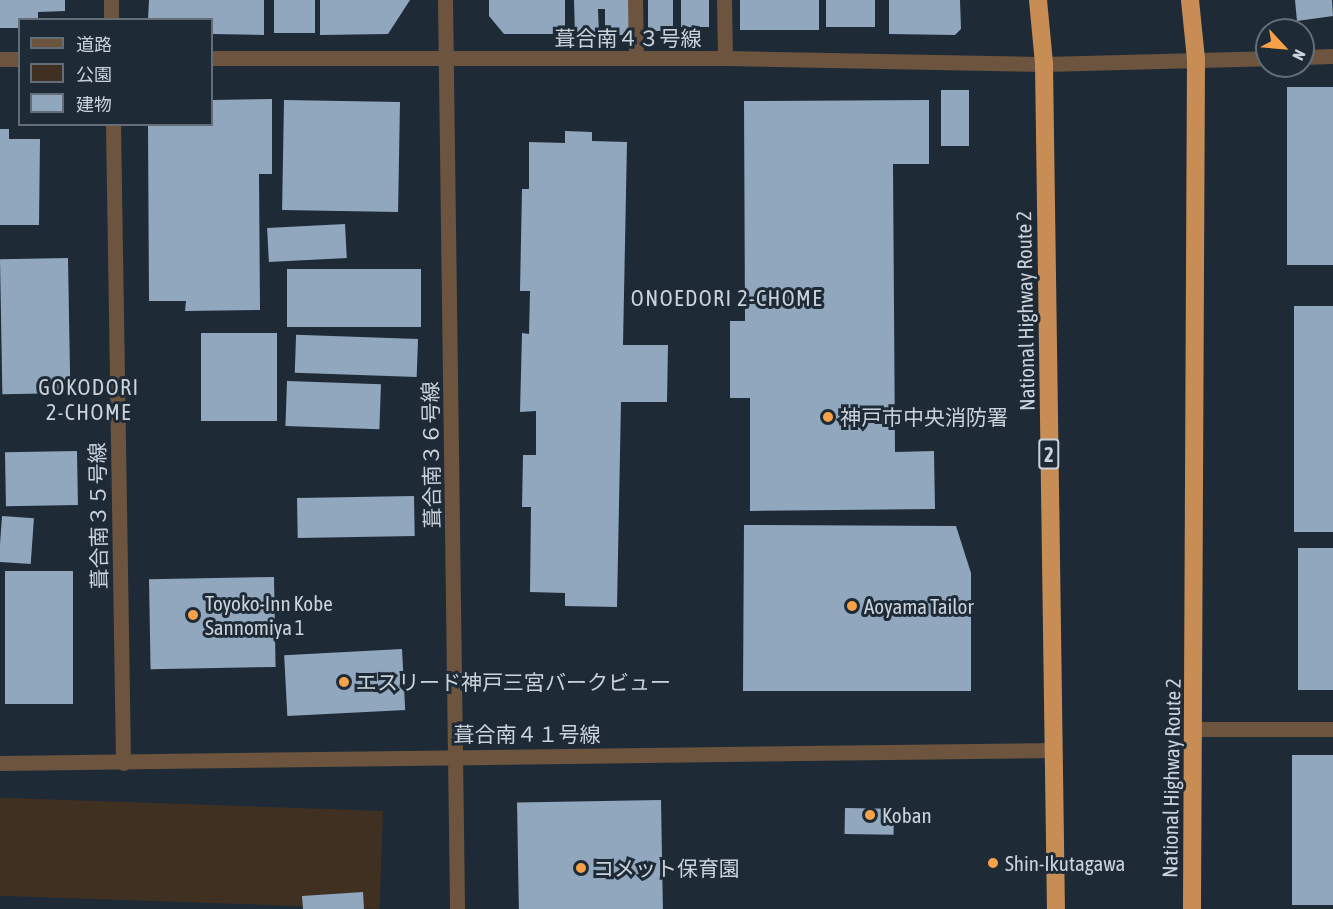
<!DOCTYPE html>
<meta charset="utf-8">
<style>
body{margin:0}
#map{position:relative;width:1333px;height:909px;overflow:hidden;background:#1e2b37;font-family:"Asap Condensed","Noto Sans JP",sans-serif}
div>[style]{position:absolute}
.green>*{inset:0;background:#403022;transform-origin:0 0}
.building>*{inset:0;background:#90a7be;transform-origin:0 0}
.minor>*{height:15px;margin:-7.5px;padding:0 7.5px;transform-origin:7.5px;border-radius:7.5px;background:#6c543f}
.highway>*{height:18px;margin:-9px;padding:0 9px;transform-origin:9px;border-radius:9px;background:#c88d55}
.dots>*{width:16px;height:16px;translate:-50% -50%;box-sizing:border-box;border:3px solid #1e2b37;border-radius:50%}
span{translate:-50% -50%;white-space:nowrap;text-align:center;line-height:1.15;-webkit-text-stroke:6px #1e2b37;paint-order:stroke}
.shield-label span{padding:2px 4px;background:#1e2b37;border:2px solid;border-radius:4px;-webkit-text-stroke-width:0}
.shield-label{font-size:20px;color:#cad2da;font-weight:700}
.street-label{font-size:21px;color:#cad2da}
.poi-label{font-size:21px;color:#cad2da}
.left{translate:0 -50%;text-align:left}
.neighbourhood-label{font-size:22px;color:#cad2da;letter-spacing:1.5px}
.legend{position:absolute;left:18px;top:18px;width:195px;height:108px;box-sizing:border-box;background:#1e2b37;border:2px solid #636e78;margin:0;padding:8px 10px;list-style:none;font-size:18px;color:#cad2da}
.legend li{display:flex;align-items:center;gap:12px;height:30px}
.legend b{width:30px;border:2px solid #636e78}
.north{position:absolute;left:1255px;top:18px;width:60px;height:60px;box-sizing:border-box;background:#1e2b37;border:2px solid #636e78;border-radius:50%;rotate:116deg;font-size:16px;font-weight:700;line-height:24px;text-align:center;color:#cad2da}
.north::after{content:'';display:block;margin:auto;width:21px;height:27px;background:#f7a149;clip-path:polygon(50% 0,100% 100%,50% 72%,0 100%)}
</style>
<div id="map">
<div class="green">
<i style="left:383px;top:811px;width:98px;height:383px;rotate:92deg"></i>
</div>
<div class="building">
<i style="clip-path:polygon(0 0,65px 0,65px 11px,38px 12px,38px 20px,20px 20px,20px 28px,0 28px)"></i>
<i style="clip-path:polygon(149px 0,264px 0,264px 35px,212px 34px,212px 20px,148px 20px)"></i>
<i style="left:274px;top:0;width:41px;height:33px"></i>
<i style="clip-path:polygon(320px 0,410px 0,388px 34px,320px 35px)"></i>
<i style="clip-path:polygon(489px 0,565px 0,565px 34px,504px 34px,489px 16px)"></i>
<i style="clip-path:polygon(574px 0,631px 0,631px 35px,605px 35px,605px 9px,598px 9px,599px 34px,575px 35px)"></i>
<i style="left:648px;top:0;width:25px;height:31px"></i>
<i style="left:681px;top:0;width:28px;height:27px"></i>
<i style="left:740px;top:0;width:79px;height:30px"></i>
<i style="left:826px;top:0;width:49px;height:27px"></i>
<i style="clip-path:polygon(889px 0,960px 0,961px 29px,955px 35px,889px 34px)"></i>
<i style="clip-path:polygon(1295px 0,1332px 0,1333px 16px,1297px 21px)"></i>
<i style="left:1333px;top:87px;width:178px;height:46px;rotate:90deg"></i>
<i style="left:941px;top:90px;width:28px;height:56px"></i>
<i style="clip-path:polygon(272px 99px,272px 174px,259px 174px,260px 310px,185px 311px,186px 301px,149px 301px,148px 124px,212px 124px,212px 100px)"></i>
<i style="left:284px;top:100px;width:116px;height:110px;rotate:1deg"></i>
<i style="clip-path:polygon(929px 100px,929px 164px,893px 164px,895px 452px,934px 451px,935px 509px,750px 511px,750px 398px,730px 398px,730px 321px,745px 321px,744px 101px)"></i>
<i style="clip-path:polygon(0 129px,9px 129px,9px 139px,40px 139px,39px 225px,0 225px)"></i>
<i style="clip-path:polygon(565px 131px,592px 132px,592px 141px,627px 142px,623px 345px,668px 345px,667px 402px,621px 402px,617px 607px,565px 606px,565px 593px,530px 592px,531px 507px,522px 507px,523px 455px,536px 455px,536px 411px,520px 412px,522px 333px,529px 334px,530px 291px,520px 291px,522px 189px,529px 189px,529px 142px,565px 143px)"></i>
<i style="left:345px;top:224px;width:34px;height:78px;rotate:87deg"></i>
<i style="left:68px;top:258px;width:135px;height:68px;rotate:89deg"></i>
<i style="left:287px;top:269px;width:134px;height:58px"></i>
<i style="left:1294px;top:306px;width:39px;height:226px"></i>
<i style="left:201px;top:333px;width:76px;height:88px"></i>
<i style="left:418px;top:339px;width:38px;height:122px;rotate:92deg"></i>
<i style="left:287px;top:381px;width:94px;height:45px;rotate:2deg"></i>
<i style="left:77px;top:451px;width:54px;height:72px;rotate:89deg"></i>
<i style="left:414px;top:496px;width:40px;height:117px;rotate:89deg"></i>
<i style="left:2px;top:516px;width:32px;height:46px;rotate:4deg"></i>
<i style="clip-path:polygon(744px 525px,956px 526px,971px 573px,971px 691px,743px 691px)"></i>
<i style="left:1333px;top:548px;width:142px;height:35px;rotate:90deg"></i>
<i style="left:5px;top:571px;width:68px;height:133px"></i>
<i style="left:274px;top:577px;width:90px;height:125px;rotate:89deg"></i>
<i style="left:402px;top:649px;width:61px;height:118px;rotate:87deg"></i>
<i style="left:1333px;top:755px;width:150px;height:41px;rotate:90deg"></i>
<i style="left:661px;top:800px;width:109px;height:144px;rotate:89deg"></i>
<i style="left:845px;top:808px;width:49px;height:26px;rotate:1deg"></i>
<i style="clip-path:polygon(363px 892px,364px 909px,303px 909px,302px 896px)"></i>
</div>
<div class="minor">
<i style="left:111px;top:0;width:20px;rotate:90deg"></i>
<i style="left:445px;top:0;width:909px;rotate:89.24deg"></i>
<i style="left:635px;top:0;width:58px;rotate:89deg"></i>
<i style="left:724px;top:0;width:58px;rotate:89deg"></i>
<i style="left:1303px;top:57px;width:30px;rotate:-2deg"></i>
<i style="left:212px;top:58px;width:513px"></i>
<i style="left:725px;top:58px;width:319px;rotate:1.1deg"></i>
<i style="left:1044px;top:64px;width:223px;rotate:-1.5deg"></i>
<i style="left:0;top:59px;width:20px"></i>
<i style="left:113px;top:124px;width:639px;rotate:89.1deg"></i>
<i style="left:1195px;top:729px;width:138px"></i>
<i style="left:0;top:763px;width:1053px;rotate:-0.71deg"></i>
</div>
<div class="highway">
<i style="left:1038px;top:0;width:64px;rotate:84.6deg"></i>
<i style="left:1044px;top:64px;width:845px;rotate:89.19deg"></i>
<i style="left:1190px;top:0;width:59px;rotate:84.2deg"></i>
<i style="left:1196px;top:59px;width:850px;rotate:90.27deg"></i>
</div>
<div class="dots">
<i style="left:828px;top:417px;background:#f7a149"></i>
<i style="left:852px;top:606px;background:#f7a149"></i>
<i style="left:193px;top:615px;background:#f7a149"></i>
<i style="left:344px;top:682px;background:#f7a149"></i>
<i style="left:870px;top:815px;background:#f7a149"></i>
<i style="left:993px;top:863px;background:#f7a149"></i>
<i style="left:581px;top:868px;background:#f7a149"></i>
</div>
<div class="shield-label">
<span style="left:1049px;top:454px">2</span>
</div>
<div class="street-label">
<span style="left:628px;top:38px">葺合南４３号線</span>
<span style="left:1025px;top:311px;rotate:-91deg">National Highway Route 2</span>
<span style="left:431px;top:455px;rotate:-91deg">葺合南３６号線</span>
<span style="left:98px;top:516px;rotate:-91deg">葺合南３５号線</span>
<span style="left:527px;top:734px">葺合南４１号線</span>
<span style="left:1171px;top:778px;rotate:-89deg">National Highway Route 2</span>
</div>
<div class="poi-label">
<span class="left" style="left:840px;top:417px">神戸市中央消防署</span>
<span class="left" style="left:205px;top:615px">Toyoko-Inn Kobe<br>Sannomiya 1</span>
<span class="left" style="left:864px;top:606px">Aoyama Tailor</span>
<span class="left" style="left:356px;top:682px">エスリード神戸三宮バークビュー</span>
<span class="left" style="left:882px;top:815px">Koban</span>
<span class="left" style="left:1005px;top:863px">Shin-Ikutagawa</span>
<span class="left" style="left:593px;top:868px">コメット保育園</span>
</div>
<div class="neighbourhood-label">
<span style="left:727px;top:299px">ONOEDORI 2-CHOME</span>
<span style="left:89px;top:400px">GOKODORI<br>2-CHOME</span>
</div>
<ul class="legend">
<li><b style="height:8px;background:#6c543f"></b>道路</li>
<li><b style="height:16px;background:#403022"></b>公園</li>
<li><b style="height:16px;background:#90a7be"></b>建物</li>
</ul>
<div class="north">N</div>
</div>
